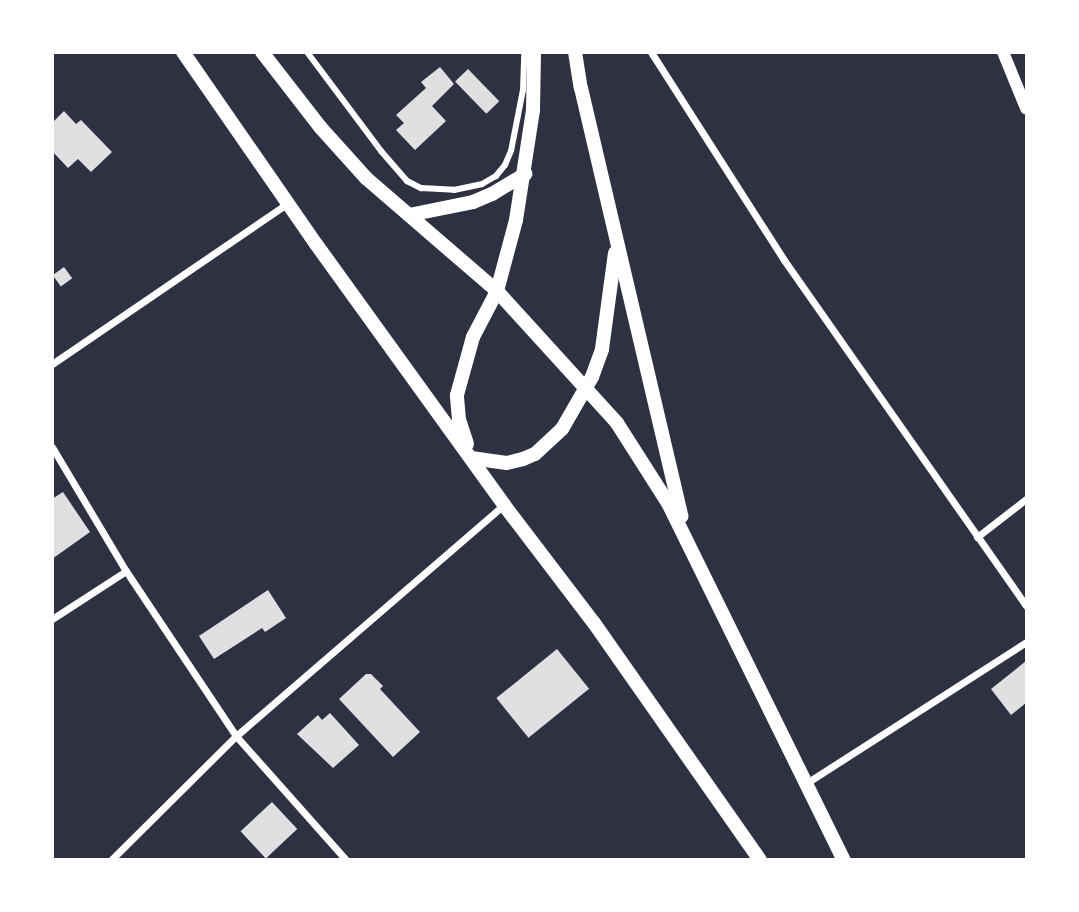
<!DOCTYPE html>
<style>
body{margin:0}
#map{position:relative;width:1079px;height:912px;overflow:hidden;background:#2d3142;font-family:Spectral,serif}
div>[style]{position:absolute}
.building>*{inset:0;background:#e0e0e3;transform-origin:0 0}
.pedestrian>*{height:6px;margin:-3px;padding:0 3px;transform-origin:3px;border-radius:3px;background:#fff}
.minor>*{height:7px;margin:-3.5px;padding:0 3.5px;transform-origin:3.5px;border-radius:3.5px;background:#fff}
.tertiary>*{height:12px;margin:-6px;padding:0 6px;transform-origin:6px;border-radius:6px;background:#fff}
.secondary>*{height:14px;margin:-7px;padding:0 7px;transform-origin:7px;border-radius:7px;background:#fff}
span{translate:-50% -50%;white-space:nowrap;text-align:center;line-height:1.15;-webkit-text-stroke:7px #fff;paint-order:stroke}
.frame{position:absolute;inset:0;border:54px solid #fff;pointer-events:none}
</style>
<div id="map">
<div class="building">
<i style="clip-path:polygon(440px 67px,454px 84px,432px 106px,446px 121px,415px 150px,396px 130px,404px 123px,396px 115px,426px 88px,421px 82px)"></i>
<i style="left:468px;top:69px;width:45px;height:18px;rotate:46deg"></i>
<i style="clip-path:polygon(64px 111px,76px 124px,81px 120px,112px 152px,91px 172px,78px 159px,68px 168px,52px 151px,52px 123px)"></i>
<i style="left:64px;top:267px;width:14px;height:14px;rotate:54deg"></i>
<i style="clip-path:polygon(63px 492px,90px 532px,52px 559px,52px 499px)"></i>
<i style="clip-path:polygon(268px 590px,286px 618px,265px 632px,262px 628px,214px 659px,199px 636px)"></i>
<i style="left:557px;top:649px;width:51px;height:78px;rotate:51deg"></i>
<i style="clip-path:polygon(1026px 661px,1026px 703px,1011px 715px,991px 689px)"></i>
<i style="clip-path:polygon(366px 674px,371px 674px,383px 686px,380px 689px,420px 732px,393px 757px,339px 699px)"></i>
<i style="clip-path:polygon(330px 713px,359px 745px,333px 768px,297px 734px,318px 715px,322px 720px)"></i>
<i style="left:272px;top:802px;width:37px;height:43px;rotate:47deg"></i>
</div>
<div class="pedestrian">
<i style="left:307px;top:52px;width:124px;rotate:53.2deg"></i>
<i style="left:381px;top:151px;width:40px;rotate:49deg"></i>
<i style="left:407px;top:181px;width:16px;rotate:27deg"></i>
<i style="left:421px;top:188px;width:33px;rotate:3deg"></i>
<i style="left:454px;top:190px;width:29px;rotate:-12deg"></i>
<i style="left:482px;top:184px;width:16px;rotate:-30deg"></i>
<i style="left:496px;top:176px;width:14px;rotate:-51deg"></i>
<i style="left:505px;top:165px;width:15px;rotate:-67deg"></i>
<i style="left:511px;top:151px;width:62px;rotate:-78.9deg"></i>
<i style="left:523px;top:90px;width:38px;rotate:-88deg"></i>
</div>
<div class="minor">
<i style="left:651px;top:52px;width:247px;rotate:57.4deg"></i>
<i style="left:784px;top:260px;width:422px;rotate:55deg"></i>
<i style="left:52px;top:364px;width:286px;rotate:-34.3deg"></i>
<i style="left:52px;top:447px;width:144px;rotate:59.2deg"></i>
<i style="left:126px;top:571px;width:198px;rotate:56.3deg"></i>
<i style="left:236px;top:736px;width:166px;rotate:48.4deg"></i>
<i style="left:977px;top:537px;width:62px;rotate:-37.8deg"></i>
<i style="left:52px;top:619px;width:88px;rotate:-33deg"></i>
<i style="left:805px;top:784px;width:263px;rotate:-32.7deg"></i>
<i style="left:111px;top:860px;width:176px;rotate:-44.8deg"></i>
<i style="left:236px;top:736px;width:354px;rotate:-40.8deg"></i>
</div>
<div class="tertiary">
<i style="left:1003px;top:52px;width:61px;rotate:67.7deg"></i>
</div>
<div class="secondary">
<i style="left:183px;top:52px;width:234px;rotate:55.3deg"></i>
<i style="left:316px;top:244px;width:322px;rotate:54.2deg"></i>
<i style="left:504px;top:505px;width:148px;rotate:52.7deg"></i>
<i style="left:594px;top:623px;width:289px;rotate:55deg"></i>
<i style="left:262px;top:52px;width:96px;rotate:52.2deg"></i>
<i style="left:321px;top:128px;width:67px;rotate:48deg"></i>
<i style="left:366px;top:178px;width:173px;rotate:40.8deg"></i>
<i style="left:497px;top:291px;width:178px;rotate:47.7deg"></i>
<i style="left:617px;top:423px;width:95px;rotate:57.5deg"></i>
<i style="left:668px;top:503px;width:398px;rotate:63.8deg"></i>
<i style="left:575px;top:52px;width:36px;rotate:81deg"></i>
<i style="left:581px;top:88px;width:440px;rotate:76.8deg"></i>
<i style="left:409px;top:215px;width:65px;rotate:-11.5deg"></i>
<i style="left:473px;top:202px;width:21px;rotate:-23deg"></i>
<i style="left:492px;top:194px;width:39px;rotate:-31deg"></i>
<i style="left:467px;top:444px;width:25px;rotate:-108deg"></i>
<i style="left:459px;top:420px;width:25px;rotate:-95deg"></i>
<i style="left:457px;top:395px;width:60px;rotate:-74.6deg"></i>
<i style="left:473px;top:337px;width:52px;rotate:-62.4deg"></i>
<i style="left:497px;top:291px;width:73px;rotate:-75deg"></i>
<i style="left:516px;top:220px;width:111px;rotate:-81.2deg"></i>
<i style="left:533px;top:110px;width:58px;rotate:-89deg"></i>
<i style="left:471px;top:458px;width:36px;rotate:8deg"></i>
<i style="left:507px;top:463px;width:16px;rotate:-14deg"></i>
<i style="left:523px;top:459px;width:13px;rotate:-23deg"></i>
<i style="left:535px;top:454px;width:37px;rotate:-43deg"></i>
<i style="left:562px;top:429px;width:60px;rotate:-60deg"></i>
<i style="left:592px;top:377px;width:30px;rotate:-70deg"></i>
<i style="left:602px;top:349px;width:97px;rotate:-82.3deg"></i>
</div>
<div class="frame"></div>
</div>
